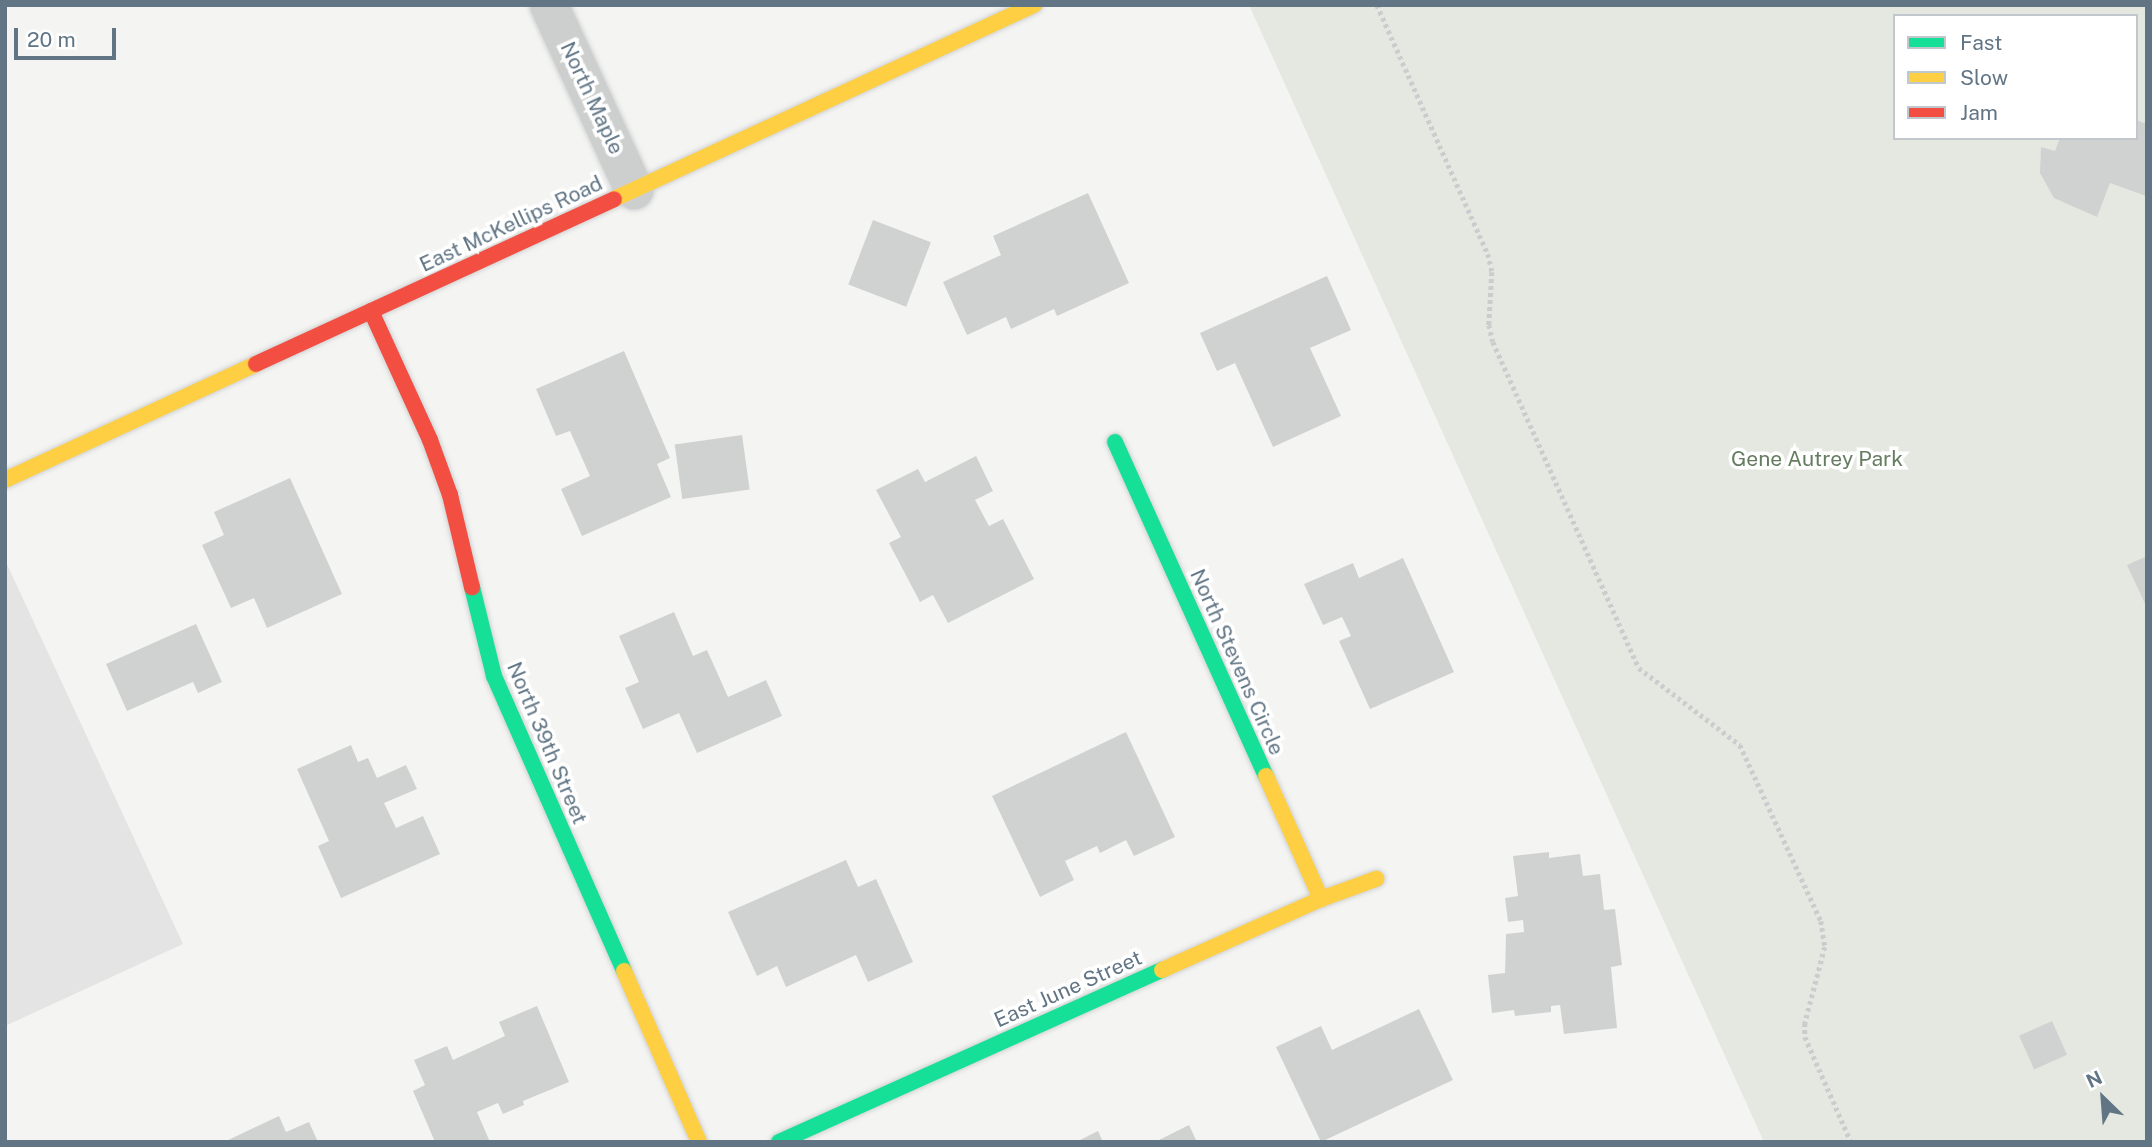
<!DOCTYPE html>
<style>
body{margin:0}
#map{position:relative;width:2152px;height:1147px;overflow:hidden;background:#f4f4f2;font-family:"Public Sans",sans-serif}
div>[style]{position:absolute}
.built>*{inset:0;background:#e3e4e3}
.green>*{inset:0;background:#e4e8e0}
.building>*{inset:0;background:#d0d2d2;transform-origin:0 0}
.path>*{height:4.5px;margin-top:-2.25px;transform-origin:0;background:repeating-linear-gradient(90deg,#cbcccd 0 3.5px,transparent 0 7px)}
.roads{filter:drop-shadow(0 0 2px #d0d2d3) drop-shadow(0 0 2px #d0d2d3)}
.street>*{height:38px;margin:-19px;padding:0 19px;transform-origin:19px;border-radius:19px;background:#cdcfcf}
.fast>*{height:16px;margin:-8px;padding:0 8px;transform-origin:8px;border-radius:8px;background:#16e098}
.slow>*{height:16px;margin:-8px;padding:0 8px;transform-origin:8px;border-radius:8px;background:#ffcf43}
.jam>*{height:16px;margin:-8px;padding:0 8px;transform-origin:8px;border-radius:8px;background:#f24e42}
span{translate:-50% -50%;white-space:nowrap;text-align:center;line-height:1.15;-webkit-text-stroke:7px #fff;paint-order:stroke}
.street-label{font-size:21px;color:#617585}
.park-label{font-size:21px;color:#667c60}
.frame{position:absolute;inset:0;border:7px solid #617585;pointer-events:none}
.legend{position:absolute;left:1893px;top:14px;width:245px;height:126px;box-sizing:border-box;background:#fff;border:2px solid #c0c8ce;margin:0;padding:9px 12px;list-style:none;font-size:21px;color:#617585}
.legend li{display:flex;align-items:center;gap:14px;height:35px}
.legend b{width:35px;border:2px solid #c0c8ce}
.north{position:absolute;left:2068px;top:1063px;width:70px;height:70px;-webkit-text-stroke:5px #fff;paint-order:stroke;rotate:335deg;font-size:19px;font-weight:700;line-height:28px;text-align:center;color:#617585}
.north::after{content:'';display:block;margin:auto;width:24px;height:32px;background:#617585;clip-path:polygon(50% 0,100% 100%,50% 72%,0 100%)}
.scale{position:absolute;left:14px;top:28px;width:102px;height:32px;box-sizing:border-box;border:4px solid #617585;border-top:0;padding-left:9px;font-size:21px;line-height:24px;white-space:nowrap;color:#617585;-webkit-text-stroke:5px #fff;paint-order:stroke}
</style>
<div id="map">
<div class="built">
<i style="clip-path:polygon(5px 560px,183px 944px,5px 1026px)"></i>
</div>
<div class="green">
<i style="clip-path:polygon(evenodd,1249px 5px,2147px 5px,2147px 1142px,1764px 1142px,1249px 5px,1895px 16px,2136px 16px,2136px 138px,1895px 138px,1895px 16px)"></i>
</div>
<div class="building">
<i style="clip-path:polygon(2136px 120px,2147px 124px,2146px 196px,2110px 183px,2097px 217px,2054px 198px,2040px 173px,2041px 147px,2055px 151px,2060px 138px,2136px 138px)"></i>
<i style="clip-path:polygon(1088px 193px,1129px 283px,1057px 316px,1054px 309px,1011px 329px,1006px 317px,967px 335px,943px 282px,1001px 255px,993px 236px)"></i>
<i style="left:873px;top:220px;width:62px;height:69px;rotate:21deg"></i>
<i style="clip-path:polygon(1327px 276px,1351px 330px,1310px 348px,1341px 416px,1273px 447px,1235px 363px,1217px 371px,1200px 333px)"></i>
<i style="clip-path:polygon(624px 351px,670px 458px,657px 464px,671px 497px,582px 536px,561px 489px,590px 476px,570px 431px,556px 436px,536px 389px)"></i>
<i style="left:742px;top:435px;width:55px;height:68px;rotate:82deg"></i>
<i style="clip-path:polygon(976px 456px,993px 491px,975px 500px,989px 526px,1003px 519px,1034px 579px,948px 623px,933px 595px,920px 602px,889px 543px,901px 537px,876px 490px,918px 469px,925px 482px)"></i>
<i style="clip-path:polygon(290px 478px,342px 594px,267px 628px,254px 598px,231px 608px,202px 545px,224px 535px,214px 512px)"></i>
<i style="clip-path:polygon(2147px 556px,2147px 608px,2127px 565px)"></i>
<i style="clip-path:polygon(1403px 558px,1454px 672px,1370px 709px,1339px 641px,1351px 636px,1342px 617px,1323px 625px,1304px 584px,1353px 563px,1359px 578px)"></i>
<i style="clip-path:polygon(674px 612px,693px 656px,707px 650px,728px 697px,766px 680px,782px 716px,697px 753px,679px 713px,643px 729px,625px 688px,639px 682px,619px 636px)"></i>
<i style="clip-path:polygon(196px 624px,222px 682px,198px 693px,193px 682px,127px 711px,106px 664px)"></i>
<i style="clip-path:polygon(1126px 732px,1175px 837px,1134px 856px,1126px 840px,1100px 853px,1097px 846px,1065px 861px,1074px 880px,1040px 897px,992px 796px)"></i>
<i style="clip-path:polygon(351px 745px,358px 762px,368px 758px,377px 778px,406px 765px,417px 789px,384px 803px,396px 828px,423px 816px,440px 854px,341px 898px,318px 846px,329px 841px,297px 769px)"></i>
<i style="clip-path:polygon(1549px 852px,1549px 858px,1580px 854px,1583px 876px,1600px 874px,1604px 910px,1615px 909px,1622px 965px,1611px 967px,1617px 1028px,1564px 1034px,1560px 1005px,1551px 1006px,1551px 1012px,1515px 1016px,1514px 1010px,1492px 1013px,1488px 975px,1505px 973px,1506px 934px,1524px 932px,1523px 920px,1508px 922px,1505px 898px,1518px 896px,1513px 856px)"></i>
<i style="clip-path:polygon(846px 860px,858px 887px,876px 879px,913px 962px,868px 982px,856px 955px,786px 987px,777px 966px,757px 976px,728px 912px)"></i>
<i style="clip-path:polygon(537px 1006px,569px 1082px,523px 1101px,524px 1105px,503px 1114px,498px 1103px,477px 1112px,490px 1142px,435px 1142px,413px 1091px,425px 1085px,414px 1060px,447px 1046px,453px 1060px,505px 1036px,499px 1022px)"></i>
<i style="clip-path:polygon(1419px 1009px,1453px 1080px,1321px 1142px,1276px 1047px,1321px 1026px,1332px 1050px)"></i>
<i style="left:2052px;top:1021px;width:37px;height:36px;rotate:66deg"></i>
<i style="clip-path:polygon(279px 1116px,286px 1132px,309px 1122px,318px 1142px,224px 1142px)"></i>
<i style="clip-path:polygon(1189px 1125px,1197px 1142px,1155px 1142px)"></i>
<i style="clip-path:polygon(1098px 1131px,1103px 1142px,1076px 1142px)"></i>
</div>
<div class="path">
<i style="left:1377px;top:5px;width:273px;rotate:66deg"></i>
<i style="left:1488px;top:254px;width:18px;rotate:77deg"></i>
<i style="left:1492px;top:272px;width:53px;rotate:93.2deg"></i>
<i style="left:1489px;top:325px;width:17px;rotate:77deg"></i>
<i style="left:1493px;top:342px;width:357px;rotate:65.9deg"></i>
<i style="left:1639px;top:668px;width:127px;rotate:37.3deg"></i>
<i style="left:1740px;top:745px;width:194px;rotate:65.3deg"></i>
<i style="left:1821px;top:921px;width:26px;rotate:81deg"></i>
<i style="left:1825px;top:947px;width:79px;rotate:104.7deg"></i>
<i style="left:1805px;top:1023px;width:14px;rotate:90deg"></i>
<i style="left:1805px;top:1037px;width:115px;rotate:66.3deg"></i>
</div>
<div class="roads">
<div class="street">
<i style="left:549px;top:5px;width:204px;rotate:65.3deg"></i>
</div>
<div class="fast">
<i style="left:1115px;top:442px;width:367px;rotate:65.7deg"></i>
<i style="left:472px;top:587px;width:92px;rotate:76.1deg"></i>
<i style="left:494px;top:676px;width:322px;rotate:66.2deg"></i>
<i style="left:779px;top:1142px;width:420px;rotate:-24.2deg"></i>
</div>
<div class="slow">
<i style="left:614px;top:199px;width:463px;rotate:-24.8deg"></i>
<i style="left:5px;top:480px;width:277px;rotate:-24.8deg"></i>
<i style="left:1266px;top:776px;width:135px;rotate:65.9deg"></i>
<i style="left:1162px;top:970px;width:174px;rotate:-24.1deg"></i>
<i style="left:1321px;top:899px;width:59px;rotate:-20deg"></i>
<i style="left:624px;top:971px;width:187px;rotate:66.3deg"></i>
</div>
<div class="jam">
<i style="left:371px;top:311px;width:142px;rotate:65.4deg"></i>
<i style="left:430px;top:440px;width:59px;rotate:70deg"></i>
<i style="left:450px;top:495px;width:95px;rotate:76.6deg"></i>
<i style="left:256px;top:364px;width:394px;rotate:-24.7deg"></i>
</div>
</div>
<div class="street-label">
<span style="left:592px;top:98px;rotate:65deg">North Maple</span>
<span style="left:511px;top:224px;rotate:-25deg">East McKellips Road</span>
<span style="left:1237px;top:662px;rotate:66deg">North Stevens Circle</span>
<span style="left:547px;top:743px;rotate:67deg">North 39th Street</span>
<span style="left:1068px;top:989px;rotate:-24deg">East June Street</span>
</div>
<div class="park-label">
<span style="left:1817px;top:459px">Gene Autrey Park</span>
</div>
<div class="frame"></div>
<ul class="legend">
<li><b style="height:9px;background:#16e098"></b>Fast</li>
<li><b style="height:9px;background:#ffcf43"></b>Slow</li>
<li><b style="height:9px;background:#f24e42"></b>Jam</li>
</ul>
<div class="north">N</div>
<div class="scale">20 m</div>
</div>
